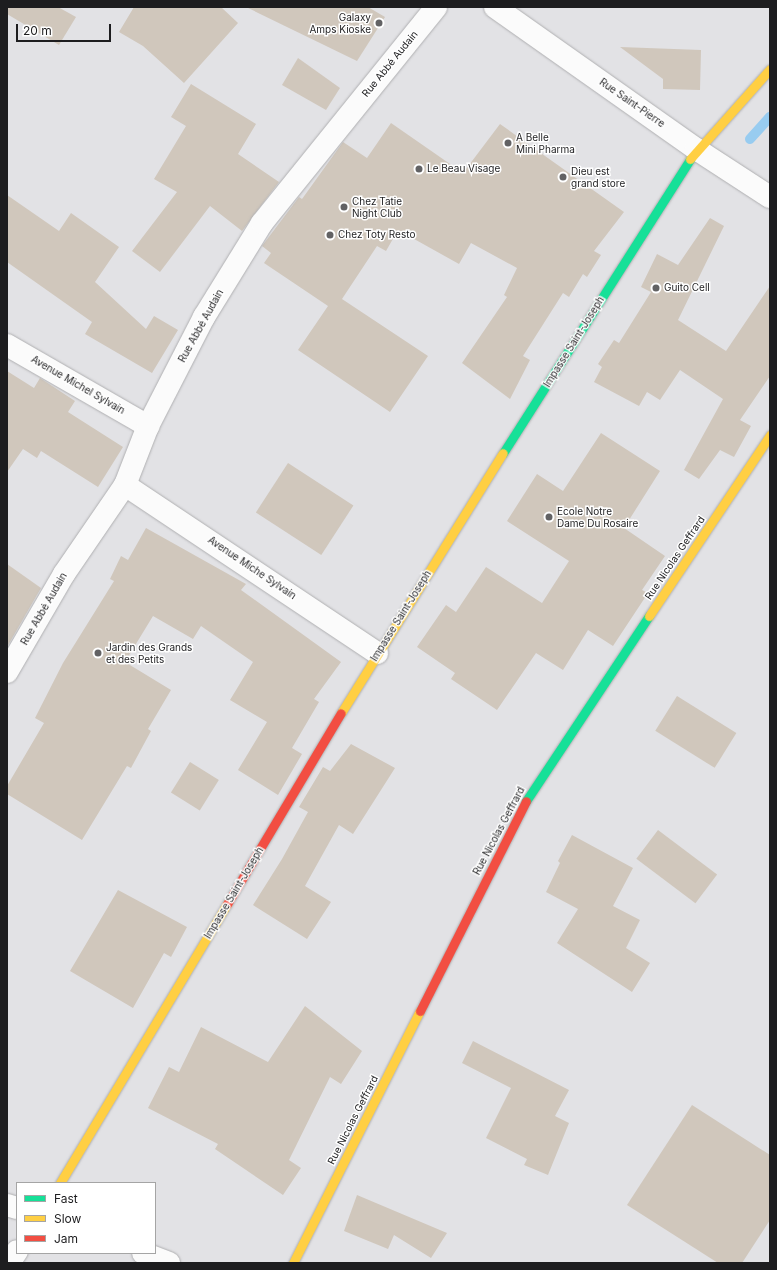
<!DOCTYPE html>
<meta charset="utf-8">
<style>
body{margin:0}
#map{position:relative;width:777px;height:1270px;overflow:hidden;background:#e2e2e5;font-family:Inter,sans-serif}
div>[style]{position:absolute}
.stream>*{height:10px;margin:-5px;padding:0 5px;transform-origin:5px;border-radius:5px;background:#98ccf0}
.building>*{inset:0;background:#d0c7bc;transform-origin:0 0}
.roads{filter:drop-shadow(0 0 1px #afafb1) drop-shadow(0 0 1px #afafb1)}
.street>*{height:22px;margin:-11px;padding:0 11px;transform-origin:11px;border-radius:11px;background:#fbfbfb}
.fast>*{height:9px;margin:-4.5px;padding:0 4.5px;transform-origin:4.5px;border-radius:4.5px;background:#16e098}
.slow>*{height:9px;margin:-4.5px;padding:0 4.5px;transform-origin:4.5px;border-radius:4.5px;background:#ffcf43}
.jam>*{height:9px;margin:-4.5px;padding:0 4.5px;transform-origin:4.5px;border-radius:4.5px;background:#f24e42}
.dots>*{width:11px;height:11px;translate:-50% -50%;box-sizing:border-box;border:2px solid #fff;border-radius:50%}
span{translate:-50% -50%;white-space:nowrap;text-align:center;line-height:1.15;-webkit-text-stroke:3px #fff;paint-order:stroke}
.poi-label{font-size:10px;color:#1d1d1f}
.right{translate:-100% -50%;text-align:right}
.left{translate:0 -50%;text-align:left}
.street-label{font-size:10px;color:#1d1d1f}
.frame{position:absolute;inset:0;border:8px solid #1d1d1f;pointer-events:none}
.legend{position:absolute;left:16px;top:1182px;width:140px;height:72px;box-sizing:border-box;background:#fff;border:1px solid #a5a5a5;margin:0;padding:5px 7px;list-style:none;font-size:12px;color:#1d1d1f}
.legend li{display:flex;align-items:center;gap:8px;height:20px}
.legend b{width:20px;border:1px solid #a5a5a5}
.scale{position:absolute;left:16px;top:24px;width:95px;height:18px;box-sizing:border-box;border:2px solid #1d1d1f;border-top:0;padding-left:5px;font-size:12px;line-height:14px;white-space:nowrap;color:#1d1d1f;-webkit-text-stroke:3px #fff;paint-order:stroke}
</style>
<div id="map">
<div class="stream">
<i style="left:750px;top:139px;width:30px;rotate:-48deg"></i>
</div>
<div class="building">
<i style="clip-path:polygon(7px 7px,58px 7px,76px 17px,59px 45px,7px 14px)"></i>
<i style="clip-path:polygon(134px 7px,221px 7px,238px 23px,184px 83px,143px 46px,119px 32px)"></i>
<i style="clip-path:polygon(246px 7px,368px 7px,385px 17px,357px 61px)"></i>
<i style="clip-path:polygon(620px 47px,701px 50px,700px 90px,663px 89px,663px 79px)"></i>
<i style="clip-path:polygon(298px 58px,340px 88px,326px 110px,282px 85px)"></i>
<i style="clip-path:polygon(191px 84px,256px 124px,238px 154px,279px 182px,242px 231px,210px 206px,160px 272px,132px 251px,177px 192px,154px 179px,186px 126px,171px 117px)"></i>
<i style="clip-path:polygon(391px 123px,463px 173px,500px 124px,624px 212px,594px 251px,601px 255px,587px 277px,583px 274px,569px 297px,563px 293px,523px 356px,530px 360px,510px 399px,462px 363px,507px 297px,504px 295px,517px 268px,471px 243px,459px 264px,398px 230px,386px 251px,377px 246px,342px 299px,428px 356px,390px 412px,298px 350px,328px 306px,264px 263px,271px 253px,262px 246px,299px 197px,302px 199px,343px 142px,367px 158px)"></i>
<i style="clip-path:polygon(7px 195px,59px 231px,71px 213px,119px 247px,95px 282px,146px 329px,154px 316px,178px 330px,152px 373px,85px 334px,92px 322px,7px 262px)"></i>
<i style="clip-path:polygon(710px 218px,724px 226px,678px 320px,726px 351px,770px 286px,770px 376px,740px 420px,751px 426px,734px 457px,720px 450px,699px 479px,684px 470px,723px 399px,680px 370px,660px 400px,647px 392px,639px 406px,594px 382px,602px 367px,598px 364px,614px 340px,619px 343px,651px 292px,641px 287px,657px 254px,678px 265px)"></i>
<i style="clip-path:polygon(7px 371px,34px 388px,40px 378px,75px 401px,68px 412px,123px 447px,98px 487px,41px 451px,37px 458px,23px 449px,7px 472px)"></i>
<i style="clip-path:polygon(601px 433px,660px 471px,624px 528px,665px 556px,642px 590px,648px 593px,613px 646px,588px 630px,563px 670px,536px 653px,497px 710px,451px 679px,455px 673px,417px 647px,446px 605px,456px 612px,486px 567px,542px 603px,569px 561px,507px 521px,537px 474px,563px 491px)"></i>
<i style="left:288px;top:463px;width:78px;height:59px;rotate:33deg"></i>
<i style="clip-path:polygon(146px 528px,246px 584px,241px 590px,341px 662px,314px 699px,319px 702px,292px 748px,302px 754px,278px 795px,238px 770px,267px 722px,230px 700px,253px 662px,201px 626px,193px 639px,153px 616px,125px 662px,171px 690px,148px 729px,151px 731px,131px 768px,127px 766px,82px 840px,7px 794px,7px 786px,44px 723px,35px 718px,63px 663px,114px 581px,110px 579px,121px 556px,128px 560px)"></i>
<i style="clip-path:polygon(7px 564px,41px 588px,7px 647px)"></i>
<i style="left:677px;top:696px;width:70px;height:41px;rotate:32deg"></i>
<i style="clip-path:polygon(351px 744px,395px 768px,353px 834px,339px 825px,305px 886px,331px 902px,307px 939px,253px 905px,282px 859px,308px 812px,299px 807px,323px 767px,330px 771px)"></i>
<i style="left:190px;top:762px;width:34px;height:36px;rotate:32deg"></i>
<i style="left:658px;top:830px;width:74px;height:36px;rotate:37deg"></i>
<i style="clip-path:polygon(572px 835px,633px 868px,613px 906px,640px 920px,626px 948px,650px 963px,632px 992px,557px 943px,578px 909px,546px 892px,560px 863px,558px 861px)"></i>
<i style="clip-path:polygon(118px 890px,187px 927px,171px 957px,164px 953px,133px 1008px,70px 971px)"></i>
<i style="clip-path:polygon(305px 1006px,362px 1051px,341px 1084px,330px 1077px,289px 1160px,301px 1168px,283px 1195px,215px 1149px,218px 1144px,148px 1108px,169px 1067px,179px 1072px,201px 1027px,268px 1062px)"></i>
<i style="clip-path:polygon(473px 1041px,569px 1090px,555px 1116px,569px 1123px,548px 1175px,524px 1165px,527px 1159px,486px 1138px,511px 1088px,462px 1063px)"></i>
<i style="clip-path:polygon(692px 1105px,770px 1155px,770px 1220px,742px 1263px,718px 1263px,627px 1205px)"></i>
<i style="clip-path:polygon(357px 1195px,447px 1233px,431px 1258px,394px 1235px,388px 1249px,344px 1231px)"></i>
</div>
<div class="roads">
<div class="street">
<i style="left:495px;top:7px;width:246px;rotate:35.2deg"></i>
<i style="left:696px;top:149px;width:88px;rotate:33deg"></i>
<i style="left:7px;top:345px;width:163px;rotate:29.9deg"></i>
<i style="left:125px;top:485px;width:303px;rotate:33.7deg"></i>
<i style="left:7px;top:672px;width:113px;rotate:-59.8deg"></i>
<i style="left:64px;top:574px;width:108px;rotate:-55.6deg"></i>
<i style="left:125px;top:485px;width:63px;rotate:-68.7deg"></i>
<i style="left:148px;top:426px;width:123px;rotate:-62.8deg"></i>
<i style="left:204px;top:317px;width:110px;rotate:-58.3deg"></i>
<i style="left:262px;top:223px;width:277px;rotate:-51.1deg"></i>
<i style="left:7px;top:1205px;width:10px;rotate:17deg"></i>
<i style="left:143px;top:1253px;width:28px;rotate:21deg"></i>
<i style="left:9px;top:1263px;width:14px;rotate:-56deg"></i>
</div>
<div class="fast">
<i style="left:503px;top:453px;width:348px;rotate:-57.5deg"></i>
<i style="left:526px;top:801px;width:222px;rotate:-56.4deg"></i>
</div>
<div class="slow">
<i style="left:690px;top:159px;width:120px;rotate:-48.4deg"></i>
<i style="left:649px;top:616px;width:218px;rotate:-56.2deg"></i>
<i style="left:341px;top:713px;width:306px;rotate:-58.1deg"></i>
<i style="left:60px;top:1183px;width:325px;rotate:-59.1deg"></i>
<i style="left:293px;top:1263px;width:282px;rotate:-63.3deg"></i>
</div>
<div class="jam">
<i style="left:227px;top:904px;width:222px;rotate:-59.2deg"></i>
<i style="left:420px;top:1011px;width:235px;rotate:-63.2deg"></i>
</div>
</div>
<div class="dots">
<i style="left:379px;top:23px;background:#626264"></i>
<i style="left:508px;top:143px;background:#626264"></i>
<i style="left:419px;top:169px;background:#626264"></i>
<i style="left:563px;top:177px;background:#626264"></i>
<i style="left:344px;top:207px;background:#626264"></i>
<i style="left:330px;top:235px;background:#626264"></i>
<i style="left:656px;top:288px;background:#626264"></i>
<i style="left:549px;top:517px;background:#626264"></i>
<i style="left:98px;top:653px;background:#626264"></i>
</div>
<div class="poi-label">
<span class="right" style="left:371px;top:23px">Galaxy<br>Amps Kioske</span>
<span class="left" style="left:516px;top:143px">A Belle<br>Mini Pharma</span>
<span class="left" style="left:427px;top:169px">Le Beau Visage</span>
<span class="left" style="left:571px;top:177px">Dieu est<br>grand store</span>
<span class="left" style="left:352px;top:207px">Chez Tatie<br>Night Club</span>
<span class="left" style="left:338px;top:235px">Chez Toty Resto</span>
<span class="left" style="left:664px;top:288px">Guito Cell</span>
<span class="left" style="left:557px;top:517px">Ecole Notre<br>Dame Du Rosaire</span>
<span class="left" style="left:106px;top:653px">Jardin des Grands<br>et des Petits</span>
</div>
<div class="street-label">
<span style="left:390px;top:64px;rotate:-51deg">Rue Abbé Audain</span>
<span style="left:632px;top:103px;rotate:35deg">Rue Saint-Pierre</span>
<span style="left:201px;top:326px;rotate:-61deg">Rue Abbé Audain</span>
<span style="left:574px;top:342px;rotate:-58deg">Impasse Saint-Joseph</span>
<span style="left:78px;top:385px;rotate:30deg">Avenue Michel Sylvain</span>
<span style="left:675px;top:558px;rotate:-56deg">Rue Nicolas Geffrard</span>
<span style="left:252px;top:568px;rotate:34deg">Avenue Miche Sylvain</span>
<span style="left:44px;top:609px;rotate:-60deg">Rue Abbé Audain</span>
<span style="left:401px;top:616px;rotate:-58deg">Impasse Saint-Joseph</span>
<span style="left:499px;top:831px;rotate:-62deg">Rue Nicolas Geffrard</span>
<span style="left:234px;top:893px;rotate:-59deg">Impasse Saint-Joseph</span>
<span style="left:353px;top:1120px;rotate:-63deg">Rue Nicolas Geffrard</span>
</div>
<div class="frame"></div>
<ul class="legend">
<li><b style="height:5px;background:#16e098"></b>Fast</li>
<li><b style="height:5px;background:#ffcf43"></b>Slow</li>
<li><b style="height:5px;background:#f24e42"></b>Jam</li>
</ul>
<div class="scale">20 m</div>
</div>
